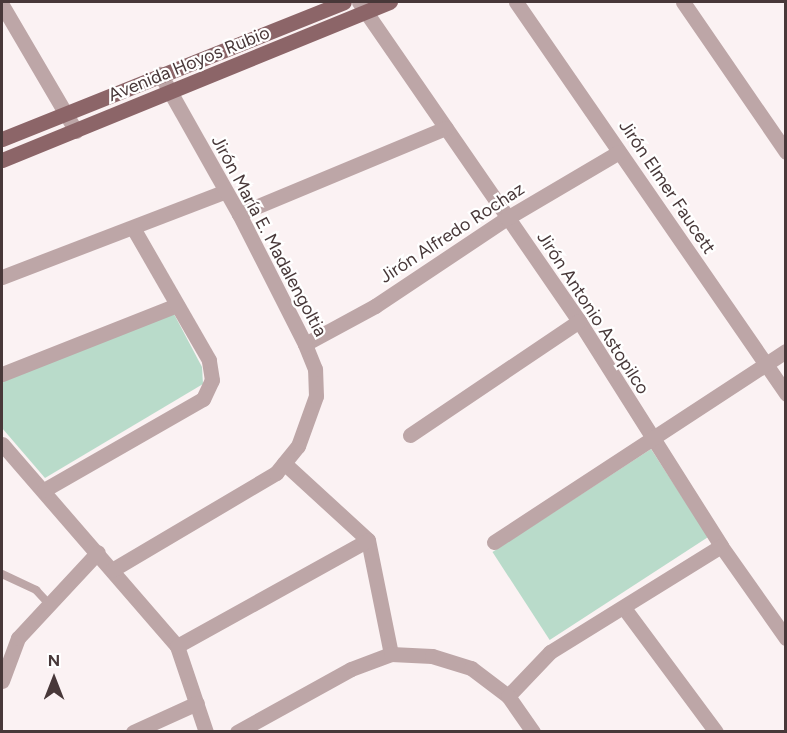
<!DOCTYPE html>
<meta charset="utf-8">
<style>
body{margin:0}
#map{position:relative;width:787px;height:733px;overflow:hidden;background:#fbf2f3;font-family:Figtree,sans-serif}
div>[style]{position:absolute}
.green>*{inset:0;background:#b9dbca;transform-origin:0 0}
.service>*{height:8px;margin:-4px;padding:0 4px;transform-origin:4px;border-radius:4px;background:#bda6a7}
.minor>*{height:15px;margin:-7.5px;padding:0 7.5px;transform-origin:7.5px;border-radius:7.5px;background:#bda6a7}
.primary>*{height:15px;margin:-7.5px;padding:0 7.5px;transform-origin:7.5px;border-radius:7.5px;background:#8c6568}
span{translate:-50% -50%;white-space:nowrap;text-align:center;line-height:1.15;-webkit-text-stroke:4.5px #fff;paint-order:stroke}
.street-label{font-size:18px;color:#483839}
.frame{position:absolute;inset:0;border:3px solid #483839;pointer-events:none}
.north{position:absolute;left:24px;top:649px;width:60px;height:60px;-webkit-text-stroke:4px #fff;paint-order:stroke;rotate:0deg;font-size:16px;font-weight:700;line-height:24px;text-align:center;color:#483839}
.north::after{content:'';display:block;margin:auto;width:21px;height:27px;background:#483839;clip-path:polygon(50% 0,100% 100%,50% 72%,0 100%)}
</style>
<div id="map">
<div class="green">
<i style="clip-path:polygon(174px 314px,202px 367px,203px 384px,45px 478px,2px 428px,2px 380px)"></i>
<i style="left:651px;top:449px;width:105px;height:189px;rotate:57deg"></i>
</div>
<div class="service">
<i style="left:2px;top:574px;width:38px;rotate:25deg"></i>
<i style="left:36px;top:590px;width:18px;rotate:47deg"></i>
</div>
<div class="minor">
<i style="left:359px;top:2px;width:388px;rotate:55.4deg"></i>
<i style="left:579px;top:321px;width:266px;rotate:57.7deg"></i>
<i style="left:721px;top:546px;width:113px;rotate:54.8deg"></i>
<i style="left:516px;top:2px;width:476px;rotate:55.4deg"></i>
<i style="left:683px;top:2px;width:182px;rotate:55.5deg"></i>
<i style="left:2px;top:5px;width:146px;rotate:59.6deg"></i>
<i style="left:239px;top:214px;width:224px;rotate:-22.6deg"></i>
<i style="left:2px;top:277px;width:238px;rotate:-21deg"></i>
<i style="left:305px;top:344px;width:80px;rotate:-28.5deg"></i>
<i style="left:375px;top:306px;width:159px;rotate:-33.7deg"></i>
<i style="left:507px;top:218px;width:130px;rotate:-30.5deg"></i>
<i style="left:2px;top:374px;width:188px;rotate:-21.5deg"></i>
<i style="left:410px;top:435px;width:204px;rotate:-34deg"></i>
<i style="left:2px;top:444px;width:267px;rotate:49.1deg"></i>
<i style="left:177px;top:646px;width:91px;rotate:71.4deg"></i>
<i style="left:284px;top:463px;width:114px;rotate:42.5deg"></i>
<i style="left:368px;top:540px;width:116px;rotate:78.6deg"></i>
<i style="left:44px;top:490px;width:183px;rotate:-29.8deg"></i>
<i style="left:203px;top:399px;width:21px;rotate:-65deg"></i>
<i style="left:212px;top:380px;width:20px;rotate:-99deg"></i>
<i style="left:209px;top:360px;width:152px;rotate:-119.9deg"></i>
<i style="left:494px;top:542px;width:349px;rotate:-33.2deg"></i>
<i style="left:112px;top:570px;width:191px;rotate:-30.6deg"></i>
<i style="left:276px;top:473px;width:35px;rotate:-51deg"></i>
<i style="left:298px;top:446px;width:53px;rotate:-70.2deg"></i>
<i style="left:316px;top:396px;width:27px;rotate:-92deg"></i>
<i style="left:315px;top:369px;width:27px;rotate:-112deg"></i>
<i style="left:305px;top:344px;width:146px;rotate:-116.9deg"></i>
<i style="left:239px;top:214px;width:161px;rotate:-119.4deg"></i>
<i style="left:624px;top:608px;width:154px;rotate:53.4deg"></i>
<i style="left:177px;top:646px;width:218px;rotate:-29deg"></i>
<i style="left:2px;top:681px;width:46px;rotate:-69.6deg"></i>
<i style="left:18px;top:638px;width:117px;rotate:-47.1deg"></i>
<i style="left:508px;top:696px;width:61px;rotate:-46.3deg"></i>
<i style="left:550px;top:652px;width:201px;rotate:-31.8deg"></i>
<i style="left:133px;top:732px;width:70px;rotate:-24.4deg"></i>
<i style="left:237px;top:732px;width:130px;rotate:-28.9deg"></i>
<i style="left:351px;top:669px;width:43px;rotate:-20.6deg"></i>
<i style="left:391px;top:654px;width:41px;rotate:2.8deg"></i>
<i style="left:432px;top:656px;width:41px;rotate:17.1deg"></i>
<i style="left:471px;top:668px;width:46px;rotate:37.1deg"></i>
<i style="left:508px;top:696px;width:44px;rotate:55.2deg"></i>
</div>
<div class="primary">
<i style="left:2px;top:139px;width:368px;rotate:-21.8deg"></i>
<i style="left:2px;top:160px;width:419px;rotate:-22.2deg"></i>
</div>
<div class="street-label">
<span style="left:189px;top:64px;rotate:-22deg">Avenida Hoyos Rubio</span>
<span style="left:667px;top:187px;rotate:56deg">Jirón Elmer Faucett</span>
<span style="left:452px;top:233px;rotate:-33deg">Jirón Alfredo Rochaz</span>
<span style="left:269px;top:236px;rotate:62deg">Jirón María E. Madalengoltia</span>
<span style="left:593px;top:313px;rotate:57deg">Jirón Antonio Astopilco</span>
</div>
<div class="frame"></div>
<div class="north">N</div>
</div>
